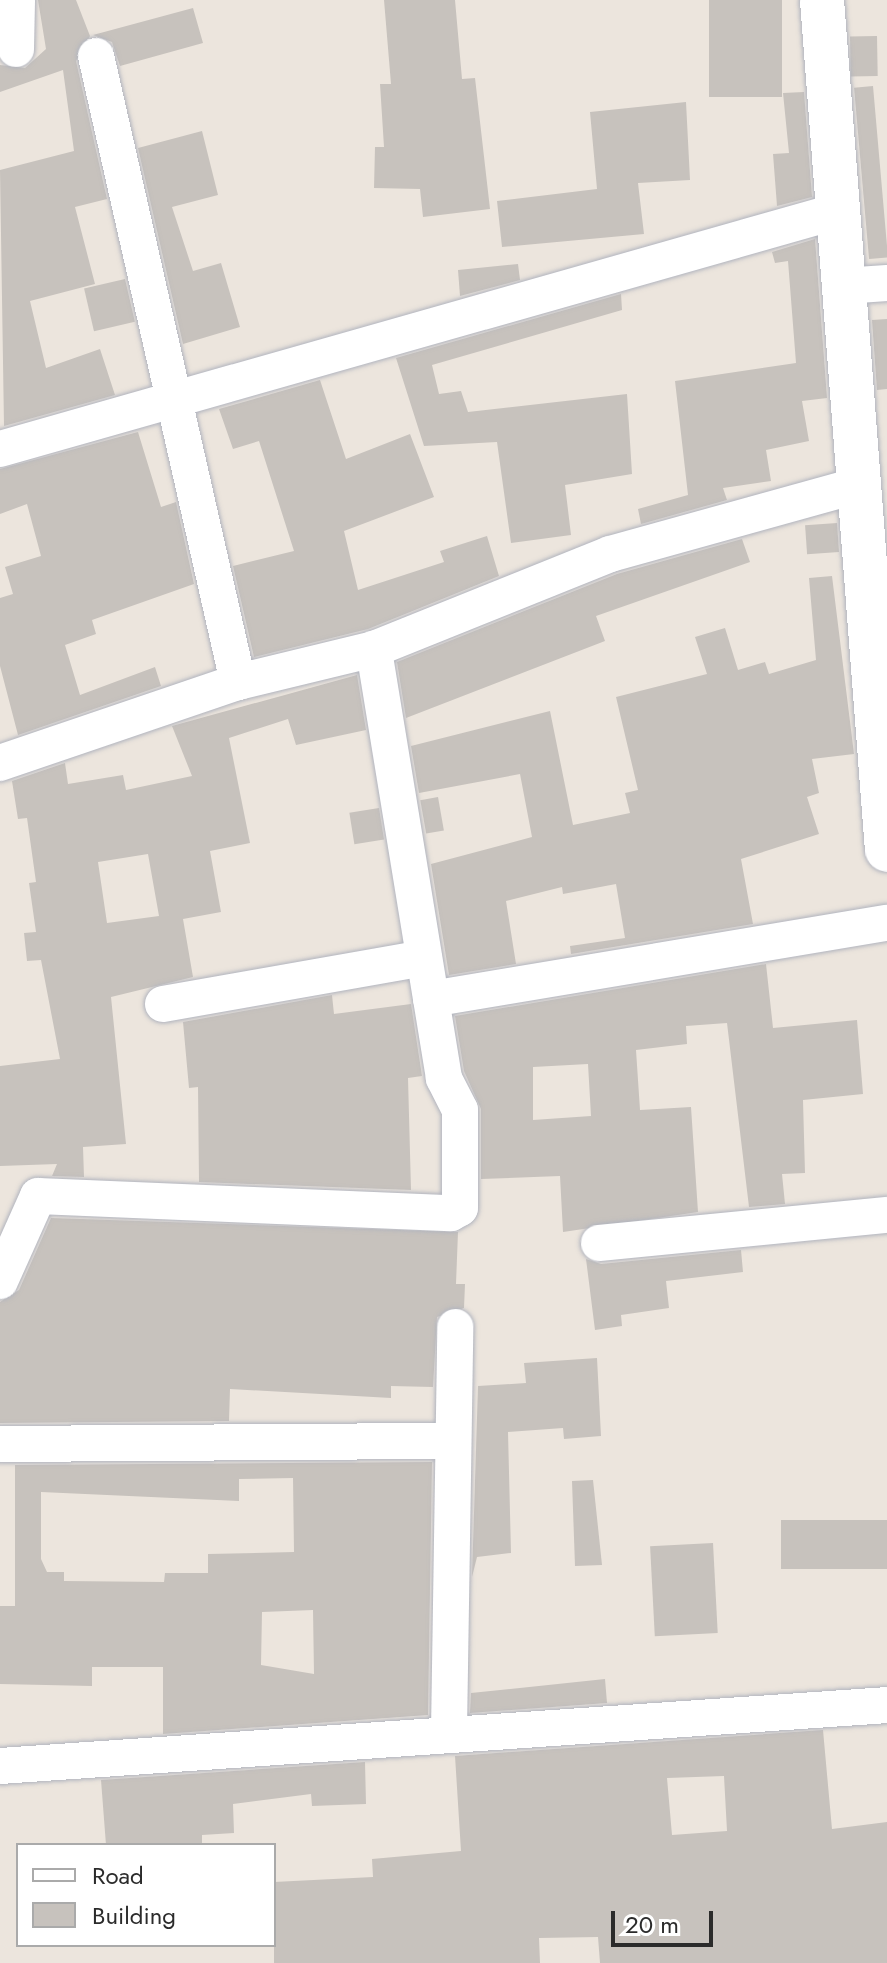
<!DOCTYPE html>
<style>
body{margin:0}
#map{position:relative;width:887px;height:1963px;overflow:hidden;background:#ece5dd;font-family:Jost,sans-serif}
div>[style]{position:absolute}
.building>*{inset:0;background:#c7c2bd;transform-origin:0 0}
.roads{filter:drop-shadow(0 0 2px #b1b4be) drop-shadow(0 0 2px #b1b4be)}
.minor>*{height:36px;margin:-18px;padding:0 18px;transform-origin:18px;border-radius:18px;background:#fff}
.tertiary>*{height:44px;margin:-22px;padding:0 22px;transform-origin:22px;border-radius:22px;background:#fff}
span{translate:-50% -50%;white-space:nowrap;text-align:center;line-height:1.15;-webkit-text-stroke:6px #fff;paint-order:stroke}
.legend{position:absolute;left:16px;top:1843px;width:260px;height:104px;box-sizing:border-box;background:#fff;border:2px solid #aaa;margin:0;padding:10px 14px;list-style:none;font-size:24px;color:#2b2b2b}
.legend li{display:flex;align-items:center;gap:16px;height:40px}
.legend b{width:40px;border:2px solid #aaa}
.scale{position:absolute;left:611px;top:1911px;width:102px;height:36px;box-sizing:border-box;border:4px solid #2b2b2b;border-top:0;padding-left:10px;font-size:24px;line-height:28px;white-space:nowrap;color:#2b2b2b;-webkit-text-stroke:6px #fff;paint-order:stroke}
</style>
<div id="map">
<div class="building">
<i style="clip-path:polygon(38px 0,76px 0,90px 36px,76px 61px,107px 199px,75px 207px,95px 284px,30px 301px,46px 368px,100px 349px,115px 395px,4px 426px,0 170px,74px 151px,63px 70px,0 92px,0 65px,25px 68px,46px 49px)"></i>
<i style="clip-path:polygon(384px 0,455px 0,462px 79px,475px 78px,490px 209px,423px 217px,420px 189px,374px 188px,375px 147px,384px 147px,380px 84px,391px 84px)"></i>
<i style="left:709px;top:0;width:73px;height:97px"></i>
<i style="clip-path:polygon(193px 8px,203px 43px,120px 66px,112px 42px,93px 35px)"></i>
<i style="left:877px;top:36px;width:40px;height:27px;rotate:89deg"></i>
<i style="left:873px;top:86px;width:172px;height:19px;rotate:85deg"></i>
<i style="clip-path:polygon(804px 92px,812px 197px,777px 206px,773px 154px,789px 153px,783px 93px)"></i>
<i style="clip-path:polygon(686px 102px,690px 180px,638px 183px,644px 234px,502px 247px,497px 201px,597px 189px,590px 112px)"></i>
<i style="clip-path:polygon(202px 131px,218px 195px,172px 207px,193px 271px,221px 263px,240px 327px,183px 344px,138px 148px)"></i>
<i style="clip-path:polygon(815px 239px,827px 398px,802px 401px,809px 441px,766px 450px,771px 481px,723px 488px,727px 500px,641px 524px,638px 509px,688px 495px,675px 381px,796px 363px,788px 261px,775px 263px,772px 252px)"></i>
<i style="clip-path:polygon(518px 264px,520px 280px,460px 296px,458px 270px)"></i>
<i style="left:125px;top:279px;width:44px;height:42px;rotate:77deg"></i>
<i style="clip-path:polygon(621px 294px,622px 310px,432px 365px,439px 394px,461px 391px,468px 412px,627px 394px,632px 474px,565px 485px,571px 535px,511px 543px,497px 442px,424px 446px,396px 358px)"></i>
<i style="clip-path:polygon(887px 319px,887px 389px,877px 390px,872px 320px)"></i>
<i style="clip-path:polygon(320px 380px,346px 459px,410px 434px,434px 497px,344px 531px,358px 590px,444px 562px,440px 551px,487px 536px,499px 576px,368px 629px,254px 657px,233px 566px,294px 551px,259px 441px,233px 449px,219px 409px)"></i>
<i style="clip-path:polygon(138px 432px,161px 507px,176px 502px,194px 584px,92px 620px,96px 634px,65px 645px,80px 695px,155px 667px,161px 686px,18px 735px,0 666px,0 598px,13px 594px,5px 567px,41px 556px,27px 504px,0 514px,0 469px)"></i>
<i style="left:837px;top:523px;width:29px;height:32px;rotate:86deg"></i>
<i style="clip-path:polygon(742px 539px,750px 562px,596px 616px,605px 641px,406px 718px,397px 662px,617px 574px)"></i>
<i style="clip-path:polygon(832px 576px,854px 754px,812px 759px,819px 793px,807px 797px,819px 834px,741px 859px,753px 924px,571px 954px,570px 946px,625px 938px,616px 884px,563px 894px,562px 887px,506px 901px,516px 964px,449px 975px,431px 864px,532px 837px,520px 774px,419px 793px,411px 746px,550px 711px,573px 825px,630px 813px,625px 793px,638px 790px,616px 697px,707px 674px,695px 637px,725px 628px,738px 670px,765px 662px,769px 674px,816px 660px,809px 578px)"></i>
<i style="clip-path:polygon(evenodd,357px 675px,366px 730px,296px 745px,288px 719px,229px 738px,250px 843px,210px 851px,221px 912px,183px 919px,193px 977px,111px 997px,126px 1144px,83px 1147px,84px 1177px,52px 1176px,57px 1164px,0 1166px,0 1066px,60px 1059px,41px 960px,27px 961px,24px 933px,36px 932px,29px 883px,36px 882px,27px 818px,18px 819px,12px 781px,65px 763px,68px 784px,123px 775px,126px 790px,192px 776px,172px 726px,357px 675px,148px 854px,159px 916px,107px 923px,98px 862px,148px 854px)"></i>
<i style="left:438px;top:797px;width:34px;height:18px;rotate:80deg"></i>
<i style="left:379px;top:808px;width:32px;height:30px;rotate:81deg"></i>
<i style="clip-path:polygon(evenodd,766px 964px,773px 1028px,857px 1020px,863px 1094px,803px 1100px,805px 1173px,782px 1174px,785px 1204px,749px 1207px,727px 1023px,686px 1026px,687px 1044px,636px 1050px,640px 1110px,691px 1107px,698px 1212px,563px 1232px,560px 1176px,481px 1179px,481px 1109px,464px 1071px,455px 1016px,766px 964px,588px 1064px,591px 1116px,533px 1120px,533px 1067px,588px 1064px)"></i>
<i style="clip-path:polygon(332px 995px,334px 1014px,411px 1004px,422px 1076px,408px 1078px,411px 1190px,199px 1182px,198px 1087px,189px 1088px,183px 1022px)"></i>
<i style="clip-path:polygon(51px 1218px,458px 1232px,456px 1284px,465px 1284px,464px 1308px,437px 1317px,433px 1387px,391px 1386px,391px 1398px,230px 1389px,229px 1421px,0 1423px,0 1302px,19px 1290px)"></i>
<i style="clip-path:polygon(741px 1250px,743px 1272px,666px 1281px,669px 1308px,621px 1315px,622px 1326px,595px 1330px,586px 1259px,601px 1264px)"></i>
<i style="clip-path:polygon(597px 1358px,601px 1436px,564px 1439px,563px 1428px,508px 1432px,511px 1553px,477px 1557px,472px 1577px,478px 1386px,526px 1383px,524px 1363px)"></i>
<i style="clip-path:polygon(evenodd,432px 1462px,428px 1715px,163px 1734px,163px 1667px,92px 1667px,92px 1686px,0 1684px,0 1606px,15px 1606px,15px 1465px,432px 1462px,293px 1478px,294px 1552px,208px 1554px,208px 1573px,165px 1573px,164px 1582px,64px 1581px,64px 1572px,47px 1572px,41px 1559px,41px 1492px,239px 1501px,239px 1479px,293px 1478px,432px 1462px,313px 1610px,314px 1674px,261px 1665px,262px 1612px,313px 1610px)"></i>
<i style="clip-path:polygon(593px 1480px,602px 1565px,575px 1566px,572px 1481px)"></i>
<i style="left:887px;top:1520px;width:49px;height:106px;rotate:90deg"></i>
<i style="left:713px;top:1543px;width:90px;height:63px;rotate:87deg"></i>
<i style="clip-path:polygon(605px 1679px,607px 1703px,470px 1713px,471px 1693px)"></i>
<i style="clip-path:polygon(evenodd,823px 1730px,832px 1829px,887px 1822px,887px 1963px,600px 1963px,598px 1937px,539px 1938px,540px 1963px,274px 1963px,274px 1882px,373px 1877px,372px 1859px,461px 1851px,455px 1756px,823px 1730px,724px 1776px,727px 1831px,672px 1835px,667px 1778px,724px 1776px)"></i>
<i style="clip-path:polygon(365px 1762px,366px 1804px,312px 1806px,311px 1794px,233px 1804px,234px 1833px,202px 1835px,202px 1845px,106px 1845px,101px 1780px)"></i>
</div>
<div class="roads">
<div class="minor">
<i style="left:16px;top:49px;width:49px;rotate:-88.8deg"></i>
<i style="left:96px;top:56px;width:642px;rotate:77.22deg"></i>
<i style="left:843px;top:286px;width:44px;rotate:-3.9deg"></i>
<i style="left:0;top:449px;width:871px;rotate:-15.86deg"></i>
<i style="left:0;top:763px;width:251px;rotate:-18.8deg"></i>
<i style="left:238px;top:682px;width:140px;rotate:-13.6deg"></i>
<i style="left:374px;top:649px;width:254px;rotate:-21.9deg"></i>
<i style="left:610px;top:554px;width:257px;rotate:-15.5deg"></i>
<i style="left:431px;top:999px;width:462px;rotate:-9.5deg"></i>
<i style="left:163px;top:1004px;width:265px;rotate:-10deg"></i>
<i style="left:599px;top:1243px;width:289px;rotate:-5.6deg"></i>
<i style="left:0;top:1281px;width:93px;rotate:-65.9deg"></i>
<i style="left:38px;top:1196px;width:413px;rotate:2.4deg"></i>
<i style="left:451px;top:1213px;width:10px;rotate:-29deg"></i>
<i style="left:460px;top:1208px;width:98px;rotate:-90deg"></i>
<i style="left:460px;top:1110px;width:36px;rotate:-117deg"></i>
<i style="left:444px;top:1078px;width:435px;rotate:-99.3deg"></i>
<i style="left:0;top:1444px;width:453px;rotate:-0.4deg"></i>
<i style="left:449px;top:1731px;width:404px;rotate:-89.1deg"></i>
<i style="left:0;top:1766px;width:889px;rotate:-3.93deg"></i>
</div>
<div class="tertiary">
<i style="left:822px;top:0;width:852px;rotate:85.63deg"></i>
</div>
</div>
<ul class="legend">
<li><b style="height:10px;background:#fff"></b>Road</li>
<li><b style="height:22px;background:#c7c2bd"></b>Building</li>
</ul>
<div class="scale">20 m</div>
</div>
